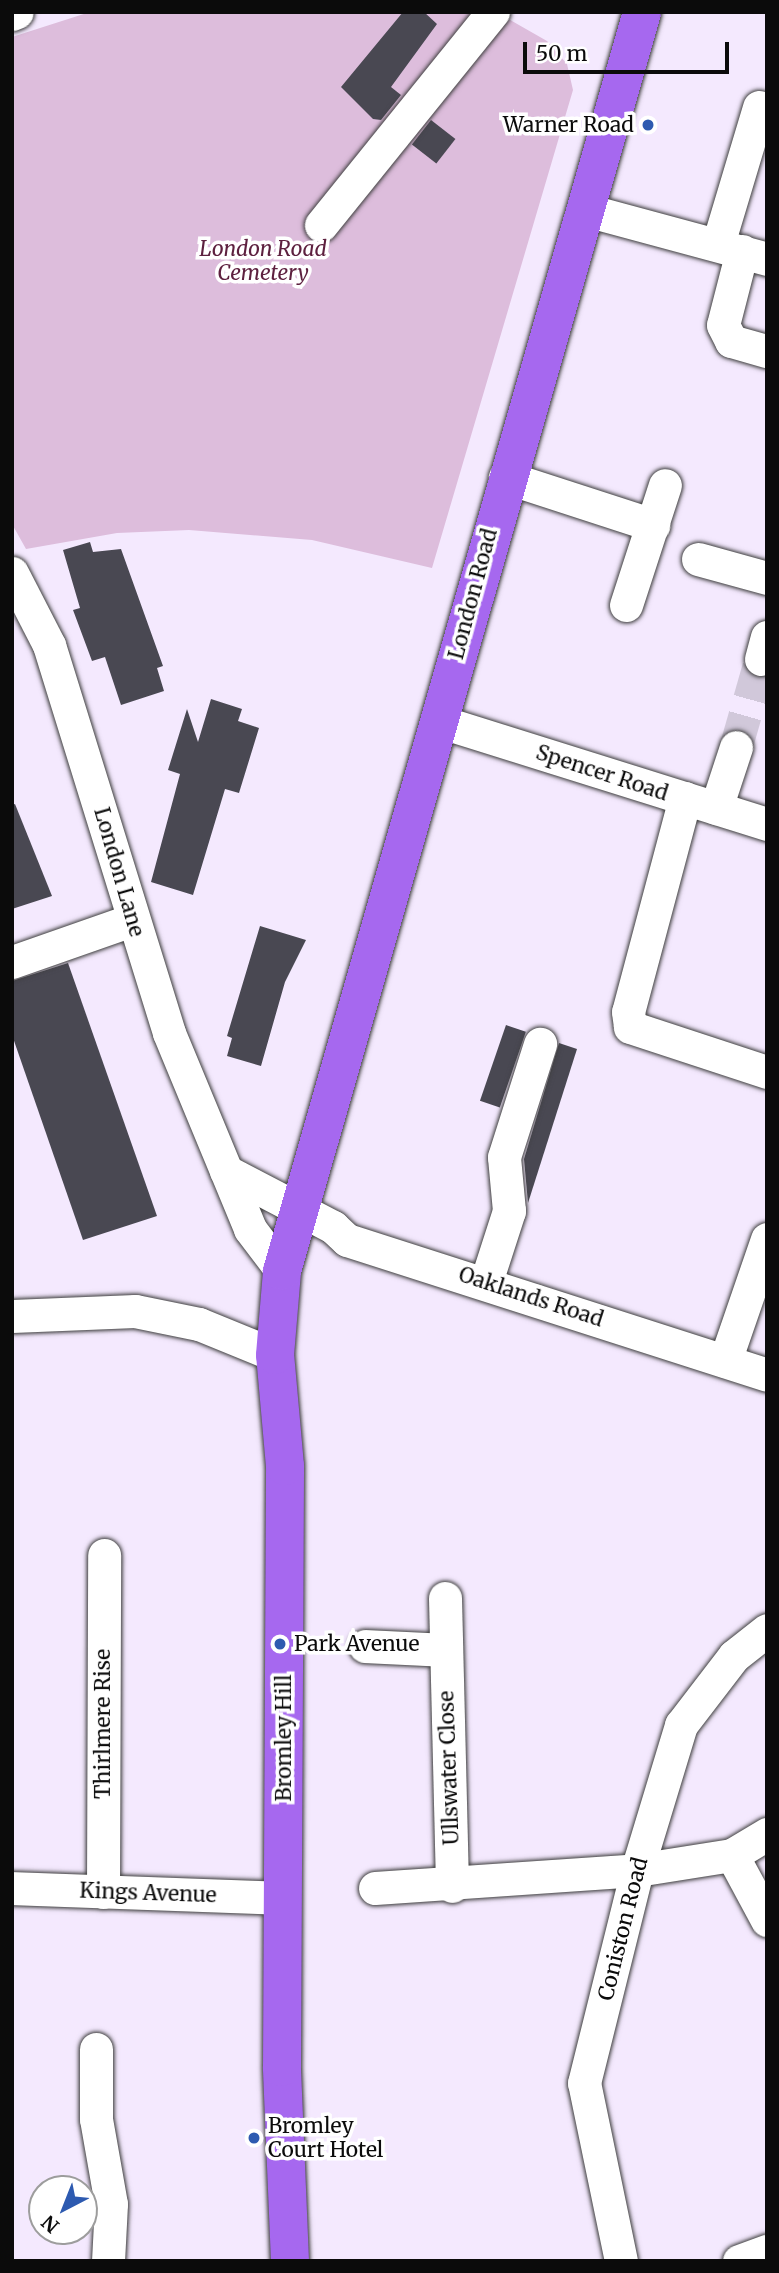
<!DOCTYPE html>
<style>
body{margin:0}
#map{position:relative;width:779px;height:2273px;overflow:hidden;background:#f4e9fe;font-family:Merriweather,serif}
div>[style]{position:absolute}
.cemetery>*{inset:0;background:#ddbddc}
.building>*{inset:0;background:#494852;transform-origin:0 0}
.minor-tunnel>*{height:33px;margin-top:-16.5px;transform-origin:0;background:repeating-linear-gradient(90deg,#d1c8da 0 33px,transparent 0 50px)}
.roads{filter:drop-shadow(0 0 2px #3e3e3e) drop-shadow(0 0 2px #3e3e3e)}
.minor>*{height:33px;margin:-16.5px;padding:0 16.5px;transform-origin:16.5px;border-radius:16.5px;background:#fff}
.major>*{height:38px;margin:-19px;padding:0 19px;transform-origin:19px;border-radius:19px;background:#a668ef}
.dots>*{width:19px;height:19px;translate:-50% -50%;box-sizing:border-box;border:4px solid #fff;border-radius:50%}
span{translate:-50% -50%;white-space:nowrap;text-align:center;line-height:1.15;-webkit-text-stroke:7px #fff;paint-order:stroke}
.poi-label{font-size:21px;color:#0b0b0b}
.right{translate:-100% -50%;text-align:right}
.left{translate:0 -50%;text-align:left}
.park-label{font-size:21px;color:#5d203f;font-style:italic}
.street-label{font-size:21px;color:#0b0b0b}
.frame{position:absolute;inset:0;border:14px solid #0b0b0b;pointer-events:none}
.north{position:absolute;left:28px;top:2175px;width:70px;height:70px;box-sizing:border-box;background:#fff;border:2px solid #9d9d9d;border-radius:50%;rotate:222deg;font-size:19px;font-weight:700;line-height:28px;text-align:center;color:#0b0b0b}
.north::after{content:'';display:block;margin:auto;width:24px;height:32px;background:#2d5ab0;clip-path:polygon(50% 0,100% 100%,50% 72%,0 100%)}
.scale{position:absolute;left:523px;top:42px;width:206px;height:32px;box-sizing:border-box;border:4px solid #0b0b0b;border-top:0;padding-left:9px;font-size:21px;line-height:24px;white-space:nowrap;color:#0b0b0b;-webkit-text-stroke:5px #fff;paint-order:stroke}
</style>
<div id="map">
<div class="cemetery">
<i style="clip-path:polygon(90px 12px,496px 12px,547px 41px,567px 64px,573px 90px,432px 568px,312px 540px,189px 530px,117px 533px,26px 549px,12px 524px,12px 37px)"></i>
</div>
<div class="building">
<i style="clip-path:polygon(403px 12px,424px 12px,437px 24px,391px 87px,401px 95px,381px 120px,373px 119px,341px 87px)"></i>
<i style="left:431px;top:120px;width:31px;height:31px;rotate:38deg"></i>
<i style="clip-path:polygon(90px 542px,93px 552px,121px 549px,163px 666px,157px 668px,164px 691px,121px 705px,105px 657px,92px 661px,73px 610px,80px 608px,63px 550px)"></i>
<i style="clip-path:polygon(211px 699px,242px 709px,238px 721px,259px 728px,239px 793px,225px 789px,193px 895px,151px 882px,180px 774px,168px 770px,187px 709px,198px 742px)"></i>
<i style="clip-path:polygon(15px 804px,52px 896px,12px 909px,12px 805px)"></i>
<i style="clip-path:polygon(260px 926px,306px 940px,285px 982px,261px 1066px,227px 1056px,232px 1038px,227px 1036px)"></i>
<i style="clip-path:polygon(68px 963px,157px 1216px,83px 1240px,12px 1035px,12px 981px)"></i>
<i style="left:506px;top:1025px;width:21px;height:80px;rotate:19deg"></i>
<i style="clip-path:polygon(559px 1043px,577px 1049px,528px 1203px,524px 1159px)"></i>
</div>
<div class="minor-tunnel">
<i style="left:736px;top:747px;width:91px;rotate:-74.1deg"></i>
</div>
<div class="roads">
<div class="minor">
<i style="left:12px;top:14px;width:5px;rotate:-22deg"></i>
<i style="left:586px;top:210px;width:188px;rotate:15.1deg"></i>
<i style="left:321px;top:225px;width:274px;rotate:-51.1deg"></i>
<i style="left:718px;top:244px;width:143px;rotate:-73.3deg"></i>
<i style="left:742px;top:251px;width:76px;rotate:104.4deg"></i>
<i style="left:723px;top:325px;width:18px;rotate:63deg"></i>
<i style="left:731px;top:341px;width:37px;rotate:16deg"></i>
<i style="left:505px;top:477px;width:156px;rotate:18deg"></i>
<i style="left:698px;top:559px;width:72px;rotate:15.4deg"></i>
<i style="left:12px;top:573px;width:81px;rotate:62.8deg"></i>
<i style="left:49px;top:645px;width:406px;rotate:72.8deg"></i>
<i style="left:169px;top:1033px;width:212px;rotate:67.5deg"></i>
<i style="left:250px;top:1229px;width:53px;rotate:52.7deg"></i>
<i style="left:626px;top:605px;width:126px;rotate:-72deg"></i>
<i style="left:761px;top:659px;width:23px;rotate:-75deg"></i>
<i style="left:438px;top:721px;width:345px;rotate:17.4deg"></i>
<i style="left:685px;top:798px;width:221px;rotate:104.9deg"></i>
<i style="left:628px;top:1012px;width:15px;rotate:82deg"></i>
<i style="left:630px;top:1027px;width:144px;rotate:18.2deg"></i>
<i style="left:716px;top:808px;width:64px;rotate:-71.8deg"></i>
<i style="left:12px;top:962px;width:127px;rotate:-19.3deg"></i>
<i style="left:226px;top:1171px;width:121px;rotate:27.6deg"></i>
<i style="left:333px;top:1227px;width:19px;rotate:43deg"></i>
<i style="left:347px;top:1240px;width:441px;rotate:17.8deg"></i>
<i style="left:486px;top:1282px;width:75px;rotate:-72.1deg"></i>
<i style="left:509px;top:1211px;width:54px;rotate:-95.3deg"></i>
<i style="left:504px;top:1157px;width:119px;rotate:-72.3deg"></i>
<i style="left:12px;top:1316px;width:123px;rotate:-2.3deg"></i>
<i style="left:135px;top:1311px;width:65px;rotate:11.5deg"></i>
<i style="left:199px;top:1324px;width:82px;rotate:22.2deg"></i>
<i style="left:725px;top:1361px;width:129px;rotate:-71deg"></i>
<i style="left:445px;top:1598px;width:288px;rotate:88.6deg"></i>
<i style="left:365px;top:1646px;width:81px;rotate:2.8deg"></i>
<i style="left:732px;top:1855px;width:74px;rotate:61.7deg"></i>
<i style="left:12px;top:1888px;width:271px;rotate:2.1deg"></i>
<i style="left:375px;top:1888px;width:263px;rotate:-3.9deg"></i>
<i style="left:637px;top:1870px;width:96px;rotate:-9deg"></i>
<i style="left:732px;top:1855px;width:41px;rotate:-31deg"></i>
<i style="left:103px;top:1892px;width:337px;rotate:-89.8deg"></i>
<i style="left:96px;top:2049px;width:70px;rotate:90deg"></i>
<i style="left:96px;top:2119px;width:86px;rotate:80deg"></i>
<i style="left:111px;top:2204px;width:57px;rotate:93deg"></i>
<i style="left:621px;top:2261px;width:182px;rotate:-101.7deg"></i>
<i style="left:584px;top:2083px;width:219px;rotate:-76deg"></i>
<i style="left:637px;top:1870px;width:152px;rotate:-73.1deg"></i>
<i style="left:681px;top:1725px;width:87px;rotate:-52.5deg"></i>
<i style="left:734px;top:1656px;width:42px;rotate:-38.2deg"></i>
<i style="left:739px;top:2261px;width:30px;rotate:-20deg"></i>
</div>
<div class="major">
<i style="left:290px;top:2261px;width:194px;rotate:-92.4deg"></i>
<i style="left:282px;top:2067px;width:601px;rotate:-89.71deg"></i>
<i style="left:285px;top:1466px;width:111px;rotate:-95.1deg"></i>
<i style="left:275px;top:1355px;width:84px;rotate:-85.2deg"></i>
<i style="left:282px;top:1271px;width:1309px;rotate:-74.04deg"></i>
</div>
</div>
<div class="dots">
<i style="left:648px;top:125px;background:#2d5ab0"></i>
<i style="left:280px;top:1644px;background:#2d5ab0"></i>
<i style="left:254px;top:2138px;background:#2d5ab0"></i>
</div>
<div class="poi-label">
<span class="right" style="left:634px;top:125px">Warner Road</span>
<span class="left" style="left:294px;top:1644px">Park Avenue</span>
<span class="left" style="left:268px;top:2138px">Bromley<br>Court Hotel</span>
</div>
<div class="park-label">
<span style="left:263px;top:261px">London Road<br>Cemetery</span>
</div>
<div class="street-label">
<span style="left:473px;top:594px;rotate:-75deg">London Road</span>
<span style="left:602px;top:773px;rotate:18deg">Spencer Road</span>
<span style="left:119px;top:872px;rotate:74deg">London Lane</span>
<span style="left:531px;top:1297px;rotate:18deg">Oaklands Road</span>
<span style="left:103px;top:1724px;rotate:-90deg">Thirlmere Rise</span>
<span style="left:284px;top:1738px;rotate:-90deg">Bromley Hill</span>
<span style="left:449px;top:1768px;rotate:-92deg">Ullswater Close</span>
<span style="left:148px;top:1893px;rotate:2deg">Kings Avenue</span>
<span style="left:623px;top:1929px;rotate:-76deg">Coniston Road</span>
</div>
<div class="frame"></div>
<div class="north">N</div>
<div class="scale">50 m</div>
</div>
